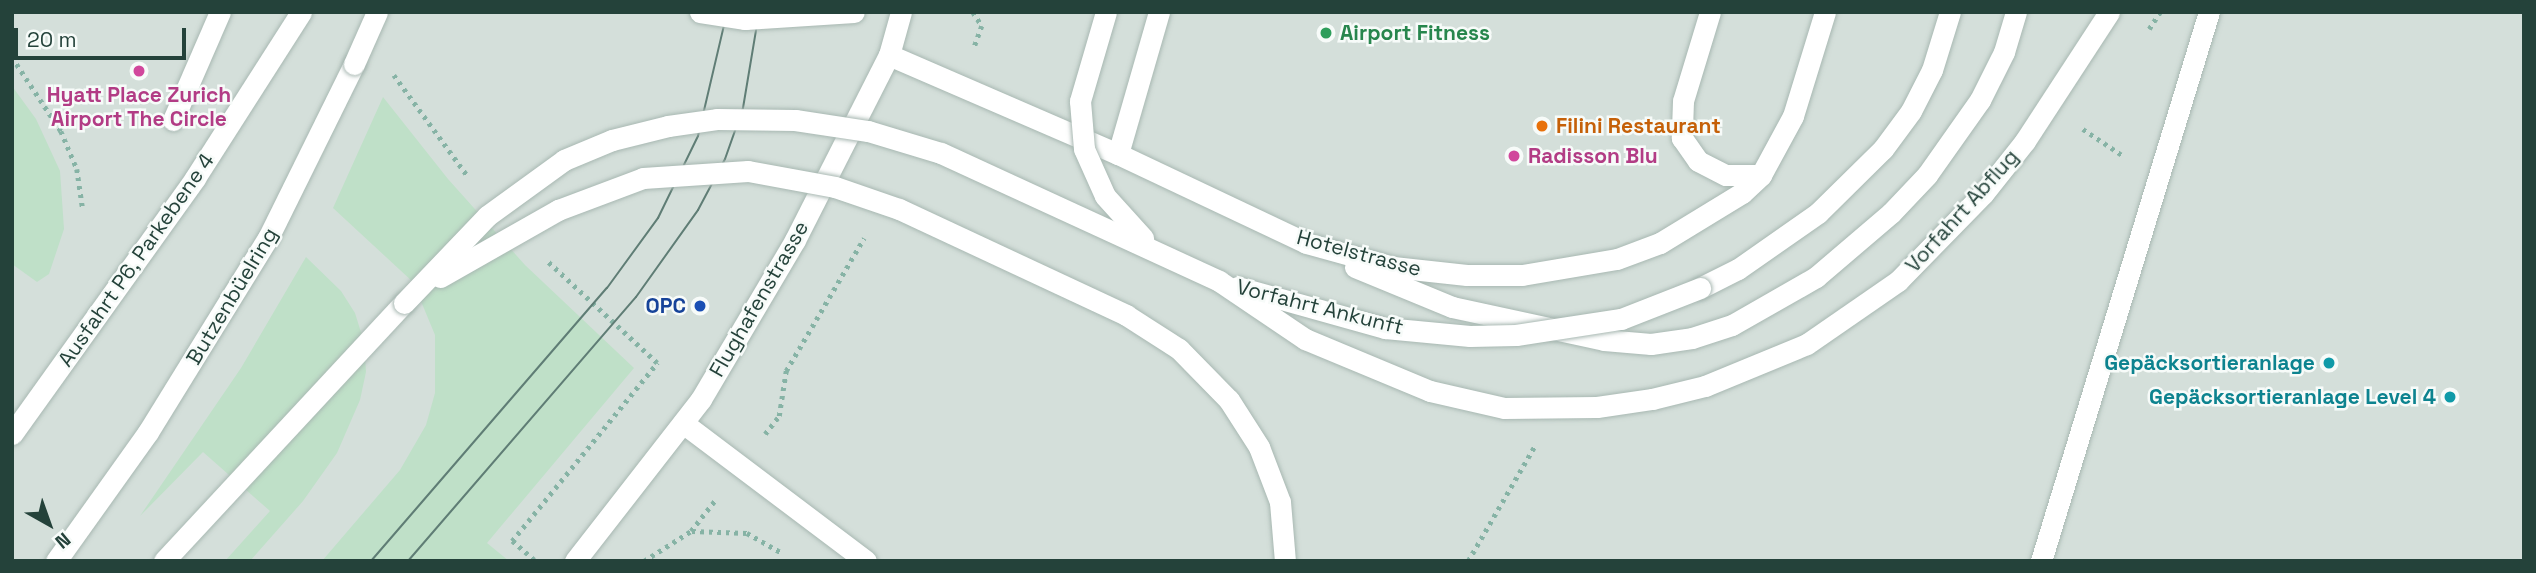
<!DOCTYPE html>
<meta charset="utf-8">
<style>
body{margin:0}
#map{position:relative;width:2536px;height:573px;overflow:hidden;background:#e6efeb;font-family:"Space Grotesk",sans-serif}
div>[style]{position:absolute}
.built>*{inset:0;background:#d4dfda;transform-origin:0 0}
.green>*{inset:0;background:#bfe0c8}
.path>*{height:4.5px;margin-top:-2.25px;transform-origin:0;background:repeating-linear-gradient(90deg,#86b3a5 0 3.5px,transparent 0 8.5px)}
.roads{filter:drop-shadow(0 0 2px #a8b8b2) drop-shadow(0 0 2px #a8b8b2)}
.service>*{height:21px;margin:-10.5px;padding:0 10.5px;transform-origin:10.5px;border-radius:10.5px;background:#fff}
.minor>*{height:21px;margin:-10.5px;padding:0 10.5px;transform-origin:10.5px;border-radius:10.5px;background:#fff}
.secondary>*{height:21px;margin:-10.5px;padding:0 10.5px;transform-origin:10.5px;border-radius:10.5px;background:#fff}
.tram>*{height:2px;margin:-1px;padding:0 1px;transform-origin:1px;border-radius:1px;background:#5f7d75}
.bridges{filter:drop-shadow(0 0 2px #a8b8b2) drop-shadow(0 0 2px #a8b8b2)}
.service-bridge>*{height:21px;margin:-10.5px;padding:0 10.5px;transform-origin:10.5px;border-radius:10.5px;background:#fff}
.secondary-bridge>*{height:21px;margin:-10.5px;padding:0 10.5px;transform-origin:10.5px;border-radius:10.5px;background:#fff}
.dots>*{width:19px;height:19px;translate:-50% -50%;box-sizing:border-box;border:4px solid #f7fbf9;border-radius:50%}
span{translate:-50% -50%;white-space:nowrap;text-align:center;line-height:1.15;-webkit-text-stroke:5px #f7fbf9;paint-order:stroke}
.leisure-label{font-size:21px;color:#27864d;font-weight:700}
.left{translate:0 -50%;text-align:left}
.hotel-label{font-size:21px;color:#b23c85;font-weight:700}
.food-label{font-size:21px;color:#c56008;font-weight:700}
.street-label{font-size:21px;color:#24423a}
.transit-label{font-size:21px;color:#164399;font-weight:700}
.right{translate:-100% -50%;text-align:right}
.culture-label{font-size:21px;color:#0d838f;font-weight:700}
.frame{position:absolute;inset:0;border:14px solid #24423a;pointer-events:none}
.north{position:absolute;left:14px;top:489px;width:70px;height:70px;-webkit-text-stroke:5px #f7fbf9;paint-order:stroke;rotate:140deg;font-size:19px;font-weight:700;line-height:28px;text-align:center;color:#24423a}
.north::after{content:'';display:block;margin:auto;width:24px;height:32px;background:#24423a;clip-path:polygon(50% 0,100% 100%,50% 72%,0 100%)}
.scale{position:absolute;left:14px;top:28px;width:172px;height:32px;box-sizing:border-box;border:4px solid #24423a;border-top:0;padding-left:9px;font-size:21px;line-height:24px;white-space:nowrap;color:#24423a;-webkit-text-stroke:5px #f7fbf9;paint-order:stroke}
</style>
<div id="map">
<div class="built">
<i style="left:12px;top:12px;width:2512px;height:549px"></i>
</div>
<div class="green">
<i style="clip-path:polygon(12px 86px,36px 119px,60px 171px,64px 229px,49px 274px,37px 282px,12px 264px)"></i>
<i style="clip-path:polygon(383px 97px,448px 179px,525px 265px,634px 368px,487px 543px,509px 561px,322px 561px,400px 470px,426px 425px,435px 393px,435px 335px,413px 282px,333px 208px)"></i>
<i style="clip-path:polygon(306px 257px,341px 291px,355px 313px,364px 342px,366px 372px,360px 400px,337px 453px,303px 501px,250px 561px,225px 561px,270px 511px,203px 452px,140px 516px,241px 368px)"></i>
</div>
<div class="path">
<i style="left:973px;top:12px;width:17px;rotate:57deg"></i>
<i style="left:982px;top:26px;width:23px;rotate:110deg"></i>
<i style="left:2149px;top:29px;width:20px;rotate:-57deg"></i>
<i style="left:12px;top:57px;width:89px;rotate:56.5deg"></i>
<i style="left:61px;top:131px;width:41px;rotate:67.2deg"></i>
<i style="left:77px;top:169px;width:41px;rotate:81.7deg"></i>
<i style="left:394px;top:75px;width:127px;rotate:53.9deg"></i>
<i style="left:2083px;top:129px;width:47px;rotate:33.7deg"></i>
<i style="left:765px;top:434px;width:23px;rotate:-52deg"></i>
<i style="left:779px;top:416px;width:46px;rotate:-81.2deg"></i>
<i style="left:786px;top:371px;width:154px;rotate:-59.6deg"></i>
<i style="left:692px;top:531px;width:55px;rotate:2.1deg"></i>
<i style="left:747px;top:533px;width:40px;rotate:29.7deg"></i>
<i style="left:534px;top:560px;width:29px;rotate:-139deg"></i>
<i style="left:512px;top:541px;width:230px;rotate:-50.8deg"></i>
<i style="left:657px;top:363px;width:150px;rotate:-137.2deg"></i>
<i style="left:644px;top:561px;width:56px;rotate:-32.6deg"></i>
<i style="left:691px;top:531px;width:39px;rotate:-52deg"></i>
<i style="left:1468px;top:561px;width:132px;rotate:-59.9deg"></i>
</div>
<div class="roads">
<div class="service">
<i style="left:901px;top:12px;width:45px;rotate:105.6deg"></i>
<i style="left:889px;top:55px;width:249px;rotate:23.4deg"></i>
<i style="left:1118px;top:154px;width:208px;rotate:25.3deg"></i>
<i style="left:1306px;top:243px;width:90px;rotate:15.4deg"></i>
<i style="left:1393px;top:267px;width:74px;rotate:6.2deg"></i>
<i style="left:1467px;top:275px;width:55px"></i>
<i style="left:1522px;top:275px;width:96px;rotate:-9.6deg"></i>
<i style="left:1617px;top:259px;width:46px;rotate:-20.4deg"></i>
<i style="left:1660px;top:243px;width:96px;rotate:-31.4deg"></i>
<i style="left:1742px;top:193px;width:26px;rotate:-43deg"></i>
<i style="left:1761px;top:175px;width:67px;rotate:-61.5deg"></i>
<i style="left:1793px;top:116px;width:109px;rotate:-72.9deg"></i>
<i style="left:1710px;top:12px;width:93px;rotate:106.9deg"></i>
<i style="left:1683px;top:101px;width:37px;rotate:92deg"></i>
<i style="left:1682px;top:138px;width:28px;rotate:55deg"></i>
<i style="left:1698px;top:161px;width:31px;rotate:27deg"></i>
<i style="left:1726px;top:175px;width:35px"></i>
<i style="left:173px;top:120px;width:118px;rotate:-66.5deg"></i>
<i style="left:1118px;top:154px;width:148px;rotate:-73.9deg"></i>
<i style="left:1355px;top:267px;width:105px;rotate:22.4deg"></i>
<i style="left:1452px;top:307px;width:156px;rotate:12.2deg"></i>
<i style="left:1604px;top:340px;width:47px;rotate:4.9deg"></i>
<i style="left:1651px;top:344px;width:41px;rotate:-8.3deg"></i>
<i style="left:1692px;top:338px;width:42px;rotate:-18deg"></i>
<i style="left:1732px;top:325px;width:97px;rotate:-29.7deg"></i>
<i style="left:1816px;top:277px;width:99px;rotate:-40.5deg"></i>
<i style="left:1891px;top:213px;width:52px;rotate:-46.5deg"></i>
<i style="left:1927px;top:175px;width:92px;rotate:-54.8deg"></i>
<i style="left:1980px;top:100px;width:54px;rotate:-63.4deg"></i>
<i style="left:2004px;top:52px;width:42px;rotate:-73.3deg"></i>
<i style="left:1700px;top:288px;width:42px;rotate:-26.6deg"></i>
<i style="left:1738px;top:269px;width:98px;rotate:-35deg"></i>
<i style="left:1818px;top:213px;width:91px;rotate:-44.6deg"></i>
<i style="left:1883px;top:149px;width:47px;rotate:-53.6deg"></i>
<i style="left:1911px;top:111px;width:46px;rotate:-62.9deg"></i>
<i style="left:1932px;top:70px;width:61px;rotate:-72.8deg"></i>
<i style="left:12px;top:434px;width:315px;rotate:-54.4deg"></i>
<i style="left:195px;top:178px;width:197px;rotate:-57.4deg"></i>
<i style="left:164px;top:561px;width:352px;rotate:-47.1deg"></i>
<i style="left:2041px;top:561px;width:574px;rotate:-72.99deg"></i>
</div>
<div class="minor">
<i style="left:683px;top:423px;width:229px;rotate:37deg"></i>
<i style="left:575px;top:561px;width:205px;rotate:-52.1deg"></i>
<i style="left:701px;top:399px;width:185px;rotate:-59.4deg"></i>
<i style="left:795px;top:240px;width:208px;rotate:-63.1deg"></i>
</div>
<div class="secondary">
<i style="left:56px;top:561px;width:158px;rotate:-54.5deg"></i>
<i style="left:148px;top:432px;width:228px;rotate:-58.3deg"></i>
<i style="left:268px;top:238px;width:194px;rotate:-63.7deg"></i>
</div>
</div>
<div class="tram">
<i style="left:371px;top:561px;width:361px;rotate:-49.2deg"></i>
<i style="left:607px;top:288px;width:87px;rotate:-53.9deg"></i>
<i style="left:658px;top:218px;width:91px;rotate:-64deg"></i>
<i style="left:698px;top:136px;width:127px;rotate:-76.8deg"></i>
<i style="left:408px;top:561px;width:349px;rotate:-49.2deg"></i>
<i style="left:636px;top:297px;width:107px;rotate:-54.5deg"></i>
<i style="left:698px;top:210px;width:58px;rotate:-62.1deg"></i>
<i style="left:725px;top:159px;width:54px;rotate:-70.6deg"></i>
<i style="left:743px;top:108px;width:97px;rotate:-80.5deg"></i>
</div>
<div class="bridges">
<div class="service-bridge">
<i style="left:700px;top:12px;width:46px;rotate:8.8deg"></i>
<i style="left:745px;top:19px;width:109px;rotate:-3.7deg"></i>
<i style="left:1106px;top:12px;width:93px;rotate:106.3deg"></i>
<i style="left:1080px;top:101px;width:48px;rotate:85.2deg"></i>
<i style="left:1084px;top:149px;width:51px;rotate:65.9deg"></i>
<i style="left:1105px;top:196px;width:57px;rotate:47.9deg"></i>
<i style="left:440px;top:277px;width:136px;rotate:-29.6deg"></i>
<i style="left:558px;top:210px;width:91px;rotate:-20.6deg"></i>
<i style="left:643px;top:178px;width:105px;rotate:-3.8deg"></i>
<i style="left:748px;top:171px;width:88px;rotate:10.4deg"></i>
<i style="left:835px;top:187px;width:68px;rotate:19deg"></i>
<i style="left:899px;top:209px;width:251px;rotate:25deg"></i>
<i style="left:1126px;top:315px;width:63px;rotate:32.7deg"></i>
<i style="left:1179px;top:349px;width:71px;rotate:45.6deg"></i>
<i style="left:1229px;top:400px;width:56px;rotate:57.4deg"></i>
<i style="left:1259px;top:447px;width:59px;rotate:69.1deg"></i>
<i style="left:1280px;top:502px;width:59px;rotate:85.2deg"></i>
<i style="left:1238px;top:287px;width:153px;rotate:15.6deg"></i>
<i style="left:1385px;top:328px;width:85px;rotate:5.4deg"></i>
<i style="left:1470px;top:336px;width:46px;rotate:-1.2deg"></i>
<i style="left:1516px;top:335px;width:106px;rotate:-8.7deg"></i>
<i style="left:1621px;top:319px;width:85px;rotate:-21.4deg"></i>
<i style="left:404px;top:303px;width:120px;rotate:-46.3deg"></i>
<i style="left:487px;top:216px;width:95px;rotate:-36deg"></i>
<i style="left:564px;top:160px;width:52px;rotate:-22.6deg"></i>
<i style="left:612px;top:140px;width:58px;rotate:-14deg"></i>
<i style="left:668px;top:126px;width:49px;rotate:-8.1deg"></i>
<i style="left:717px;top:119px;width:78px;rotate:0.7deg"></i>
<i style="left:795px;top:120px;width:74px;rotate:8.6deg"></i>
<i style="left:868px;top:131px;width:76px;rotate:16.8deg"></i>
<i style="left:941px;top:153px;width:306px;rotate:24.7deg"></i>
<i style="left:1219px;top:281px;width:104px;rotate:34deg"></i>
<i style="left:1305px;top:339px;width:135px;rotate:22.6deg"></i>
<i style="left:1430px;top:391px;width:76px;rotate:12.9deg"></i>
<i style="left:1504px;top:408px;width:93px;rotate:-0.6deg"></i>
<i style="left:1597px;top:407px;width:56px;rotate:-8.3deg"></i>
<i style="left:1652px;top:399px;width:55px;rotate:-13.8deg"></i>
<i style="left:1705px;top:386px;width:110px;rotate:-22.4deg"></i>
<i style="left:1807px;top:344px;width:111px;rotate:-34.7deg"></i>
<i style="left:1898px;top:281px;width:122px;rotate:-45.7deg"></i>
<i style="left:1983px;top:194px;width:68px;rotate:-51.6deg"></i>
<i style="left:2025px;top:141px;width:154px;rotate:-56.9deg"></i>
</div>
<div class="secondary-bridge">
<i style="left:354px;top:64px;width:57px;rotate:-66.1deg"></i>
</div>
</div>
<div class="dots">
<i style="left:1326px;top:33px;background:#2e9e5b"></i>
<i style="left:139px;top:71px;background:#d1479c"></i>
<i style="left:1542px;top:126px;background:#e8710a"></i>
<i style="left:1514px;top:156px;background:#d1479c"></i>
<i style="left:700px;top:306px;background:#1a4fb4"></i>
<i style="left:2329px;top:363px;background:#0f9aa8"></i>
<i style="left:2450px;top:397px;background:#0f9aa8"></i>
</div>
<div class="leisure-label">
<span class="left" style="left:1340px;top:33px">Airport Fitness</span>
</div>
<div class="hotel-label">
<span style="left:139px;top:107px">Hyatt Place Zurich<br>Airport The Circle</span>
<span class="left" style="left:1528px;top:156px">Radisson Blu</span>
</div>
<div class="food-label">
<span class="left" style="left:1556px;top:126px">Filini Restaurant</span>
</div>
<div class="street-label">
<span style="left:1962px;top:211px;rotate:-48deg">Vorfahrt Abflug</span>
<span style="left:1359px;top:253px;rotate:15deg">Hotelstrasse</span>
<span style="left:136px;top:260px;rotate:-55deg">Ausfahrt P6, Parkebene 4</span>
<span style="left:232px;top:296px;rotate:-59deg">Butzenbüelring</span>
<span style="left:759px;top:299px;rotate:-60deg">Flughafenstrasse</span>
<span style="left:1320px;top:307px;rotate:14deg">Vorfahrt Ankunft</span>
</div>
<div class="transit-label">
<span class="right" style="left:686px;top:306px">OPC</span>
</div>
<div class="culture-label">
<span class="right" style="left:2315px;top:363px">Gepäcksortieranlage</span>
<span class="right" style="left:2436px;top:397px">Gepäcksortieranlage Level 4</span>
</div>
<div class="frame"></div>
<div class="north">N</div>
<div class="scale">20 m</div>
</div>
